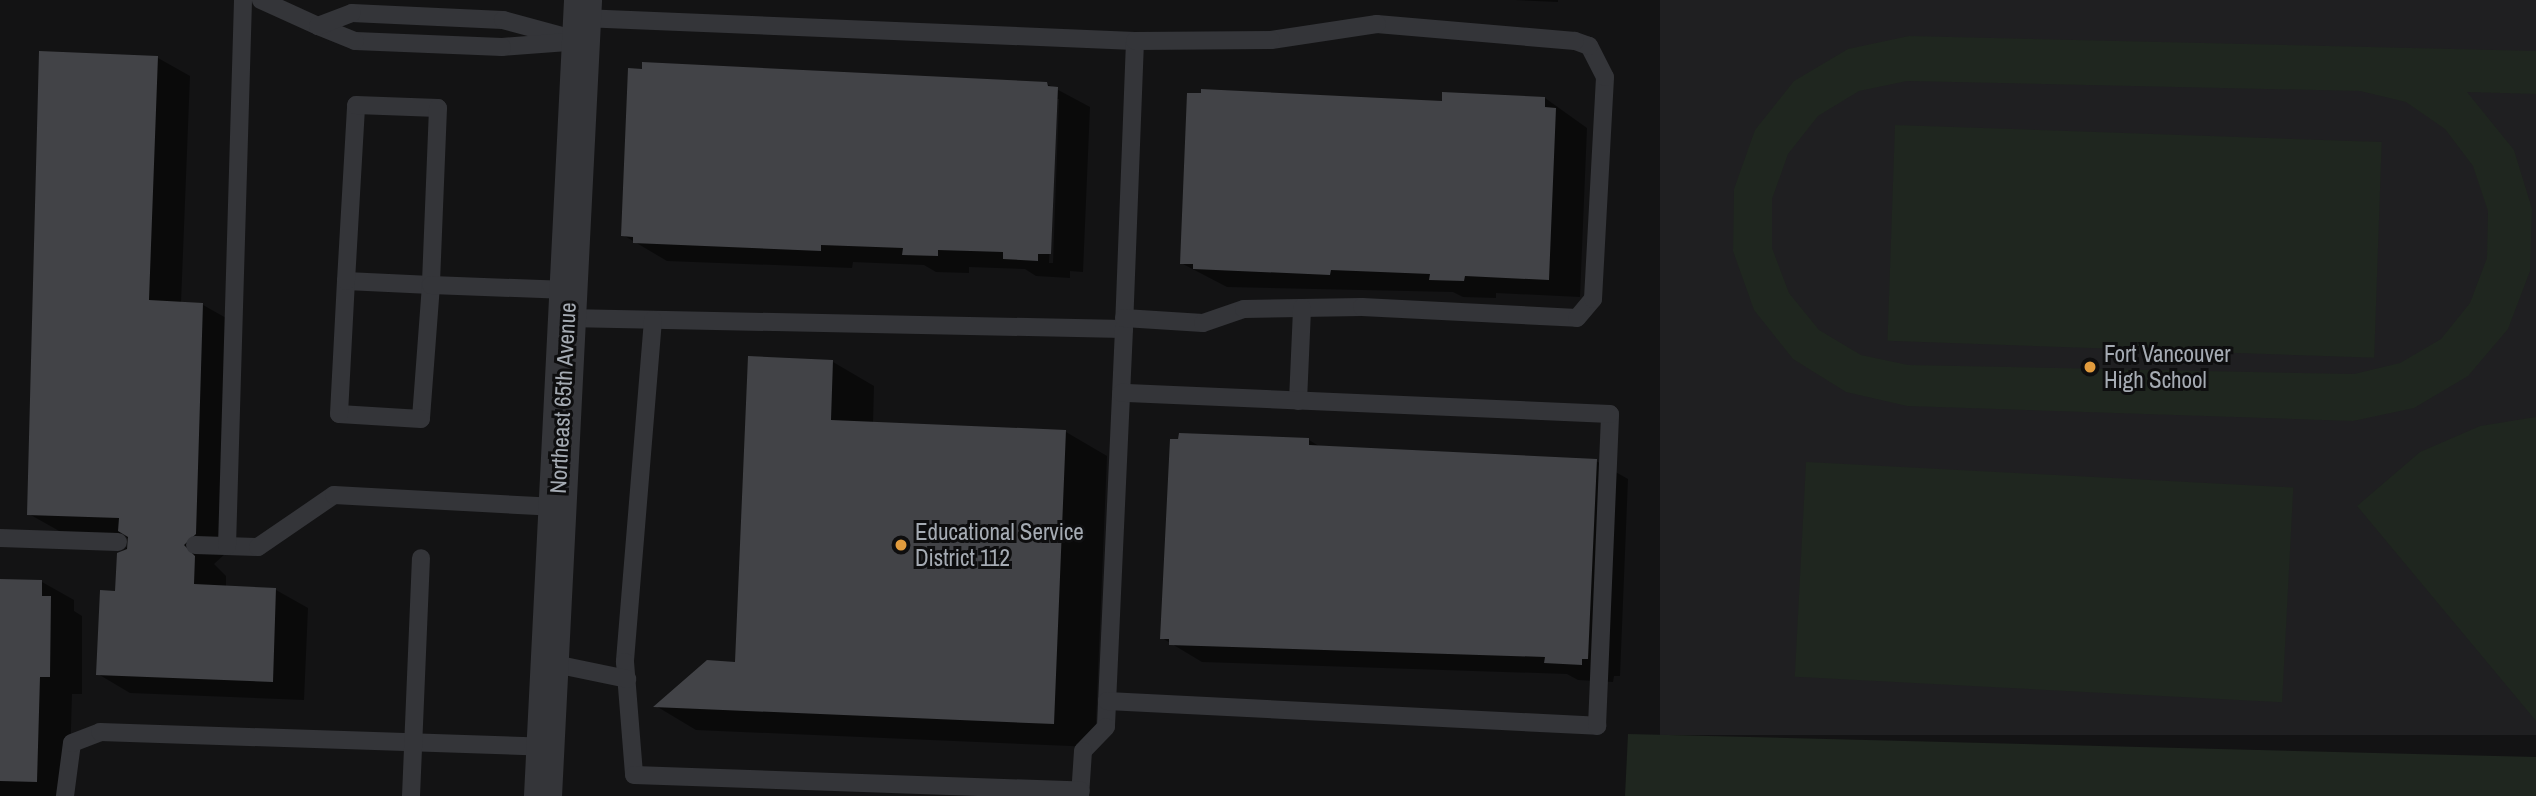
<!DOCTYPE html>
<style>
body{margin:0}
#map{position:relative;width:2536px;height:796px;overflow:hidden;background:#131314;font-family:"Archivo Narrow",sans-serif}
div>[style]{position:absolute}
.built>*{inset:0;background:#1f1f21;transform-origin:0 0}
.green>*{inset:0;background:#1f261f;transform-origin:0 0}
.shadow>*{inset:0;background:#0007}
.building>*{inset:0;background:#424347}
.service>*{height:18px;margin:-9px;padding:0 9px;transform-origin:9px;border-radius:9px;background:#343539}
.tertiary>*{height:38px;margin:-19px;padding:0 19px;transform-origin:19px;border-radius:19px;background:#343539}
.dots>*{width:19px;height:19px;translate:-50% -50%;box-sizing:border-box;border:4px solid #0e0e0f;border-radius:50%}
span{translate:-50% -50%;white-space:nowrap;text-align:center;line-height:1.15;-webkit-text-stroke:6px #0e0e0f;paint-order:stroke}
.poi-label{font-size:23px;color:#a5abb3}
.left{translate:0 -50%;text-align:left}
.street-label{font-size:23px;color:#a5abb3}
</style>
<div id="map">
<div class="built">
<i style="left:1660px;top:0;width:876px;height:735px"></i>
</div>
<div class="green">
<i style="clip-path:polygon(evenodd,1909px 36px,2536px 51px,2536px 94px,2467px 92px,2514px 150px,2532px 209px,2530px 271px,2508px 329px,2468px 376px,2414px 408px,2353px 421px,1907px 406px,1846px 392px,1793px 359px,1754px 310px,1733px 251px,1734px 189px,1755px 130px,1794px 81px,1848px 49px,1909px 36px,1907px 81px,2360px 91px,2406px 102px,2445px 129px,2473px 166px,2488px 211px,2487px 258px,2470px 303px,2441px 339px,2400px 363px,2354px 374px,1908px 365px,1861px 355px,1819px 330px,1789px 293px,1772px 248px,1772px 199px,1788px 154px,1818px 116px,1859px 91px,1907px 81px)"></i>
<i style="left:1895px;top:125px;width:487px;height:216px;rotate:2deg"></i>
<i style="clip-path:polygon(2536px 417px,2536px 721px,2357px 506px,2420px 452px,2480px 426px)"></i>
<i style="left:1806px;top:462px;width:488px;height:215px;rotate:3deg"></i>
<i style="clip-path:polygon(1628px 734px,2536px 757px,2536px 796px,1625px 796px)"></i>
</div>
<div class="shadow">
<i style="clip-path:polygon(1515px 0,1558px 0,1558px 2px)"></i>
<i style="clip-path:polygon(158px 58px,190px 76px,181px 303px,203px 305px,235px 323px,227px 552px,214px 564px,226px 576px,226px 587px,276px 590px,308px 608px,304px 700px,130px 693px,98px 674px,116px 592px,119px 554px,132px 543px,124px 534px,61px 532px,29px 514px)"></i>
<i style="clip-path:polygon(evenodd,1047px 84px,1090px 107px,1083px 272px,1070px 271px,1070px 278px,1036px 276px,1025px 269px,969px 267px,969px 273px,936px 272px,924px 265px,853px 262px,852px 268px,667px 261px,623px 235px,1047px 84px,1056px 99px,1059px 99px,1053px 263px,1049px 263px,1056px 99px)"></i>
<i style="clip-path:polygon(1545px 98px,1587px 128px,1580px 297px,1496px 293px,1496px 298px,1463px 297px,1453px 292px,1227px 287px,1181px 263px,1443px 102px)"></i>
<i style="clip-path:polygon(833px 362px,874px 386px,873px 424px,1066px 432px,1107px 456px,1095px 747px,696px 730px,656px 706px,736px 664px)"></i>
<i style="clip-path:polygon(1309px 440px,1322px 448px,1596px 461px,1628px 479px,1620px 676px,1614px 676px,1613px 682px,1578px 680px,1567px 674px,1202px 662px,1162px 638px)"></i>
<i style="clip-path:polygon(0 581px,42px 582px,74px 600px,74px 611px,82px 616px,82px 694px,72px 694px,69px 796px,0 796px)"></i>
</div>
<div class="building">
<i style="clip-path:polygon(39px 51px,158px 56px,149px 300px,203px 303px,196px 534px,184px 545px,195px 556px,194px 584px,276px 588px,273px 682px,96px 675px,100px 590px,115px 591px,117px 553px,127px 549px,128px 537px,118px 531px,119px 518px,27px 515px)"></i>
<i style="clip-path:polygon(642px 62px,1047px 82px,1048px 86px,1058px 87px,1051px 254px,1038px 254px,1038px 261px,1003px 259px,1003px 252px,938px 250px,938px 256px,902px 255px,903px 248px,821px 245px,821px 251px,633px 243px,633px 237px,621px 236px,628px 68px,642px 69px)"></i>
<i style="clip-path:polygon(1201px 89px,1442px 101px,1442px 92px,1545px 97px,1545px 107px,1556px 108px,1549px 280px,1465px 276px,1464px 281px,1429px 280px,1430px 274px,1331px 270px,1330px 275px,1193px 269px,1193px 264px,1180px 264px,1187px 93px,1201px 93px)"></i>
<i style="clip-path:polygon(748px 356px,833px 360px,831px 420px,1066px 430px,1054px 724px,653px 707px,707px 660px,735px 662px)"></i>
<i style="clip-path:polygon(1179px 433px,1309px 438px,1309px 445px,1597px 459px,1588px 659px,1582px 659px,1582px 665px,1544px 663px,1545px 657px,1169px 645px,1169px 639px,1160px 639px,1170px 439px,1178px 439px)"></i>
<i style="clip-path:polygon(0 579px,42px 580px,42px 596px,51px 596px,50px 677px,40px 677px,37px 782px,0 781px)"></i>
</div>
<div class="service">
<i style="left:261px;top:0;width:63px;rotate:24.5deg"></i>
<i style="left:352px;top:13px;width:151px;rotate:2.7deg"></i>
<i style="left:503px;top:20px;width:81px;rotate:15.1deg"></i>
<i style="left:581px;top:41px;width:79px;rotate:175.7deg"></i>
<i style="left:502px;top:47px;width:147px;rotate:-177.7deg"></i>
<i style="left:355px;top:41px;width:40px;rotate:-158deg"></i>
<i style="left:318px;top:26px;width:36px;rotate:-21deg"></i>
<i style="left:582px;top:18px;width:553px;rotate:2.38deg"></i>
<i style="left:1135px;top:41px;width:288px;rotate:92.2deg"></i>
<i style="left:346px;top:281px;width:85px;rotate:2.7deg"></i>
<i style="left:431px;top:285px;width:134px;rotate:94.3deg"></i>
<i style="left:421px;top:419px;width:82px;rotate:-176.5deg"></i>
<i style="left:339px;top:414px;width:133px;rotate:-87deg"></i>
<i style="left:346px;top:281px;width:176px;rotate:-86.7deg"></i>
<i style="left:356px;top:105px;width:82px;rotate:2.1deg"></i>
<i style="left:438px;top:108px;width:177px;rotate:92.3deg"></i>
<i style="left:431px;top:285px;width:137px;rotate:2.1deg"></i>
<i style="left:567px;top:318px;width:557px;rotate:1.13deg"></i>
<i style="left:1124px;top:329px;width:398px;rotate:92.6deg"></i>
<i style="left:1106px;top:727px;width:33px;rotate:134deg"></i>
<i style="left:1083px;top:751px;width:45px;rotate:93.8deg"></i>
<i style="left:1124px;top:318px;width:79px;rotate:3.6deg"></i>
<i style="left:1203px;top:323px;width:43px;rotate:-18.9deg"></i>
<i style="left:1244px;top:309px;width:118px;rotate:-1deg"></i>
<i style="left:1362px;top:307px;width:215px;rotate:2.9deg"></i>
<i style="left:1577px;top:318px;width:25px;rotate:-50deg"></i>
<i style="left:1593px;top:299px;width:222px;rotate:-86.9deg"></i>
<i style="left:1605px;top:77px;width:35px;rotate:-117deg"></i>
<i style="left:1589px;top:46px;width:15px;rotate:-160deg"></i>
<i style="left:1575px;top:41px;width:199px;rotate:-175.1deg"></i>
<i style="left:1377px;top:24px;width:107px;rotate:171.4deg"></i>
<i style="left:1271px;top:40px;width:136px;rotate:179.6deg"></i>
<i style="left:653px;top:320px;width:343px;rotate:94.7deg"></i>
<i style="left:625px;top:662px;width:113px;rotate:85.4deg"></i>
<i style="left:634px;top:775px;width:447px;rotate:2deg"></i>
<i style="left:1298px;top:401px;width:93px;rotate:-87.5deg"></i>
<i style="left:0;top:538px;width:118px;rotate:1.9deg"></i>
<i style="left:195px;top:545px;width:63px;rotate:1.8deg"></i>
<i style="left:258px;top:547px;width:92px;rotate:-34.4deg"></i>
<i style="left:334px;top:495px;width:223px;rotate:3.1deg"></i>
<i style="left:227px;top:546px;width:546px;rotate:-88.32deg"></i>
<i style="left:550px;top:663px;width:79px;rotate:11.7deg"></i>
<i style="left:1107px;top:701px;width:491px;rotate:2.9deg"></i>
<i style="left:1597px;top:726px;width:312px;rotate:-87.6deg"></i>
<i style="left:1610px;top:414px;width:489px;rotate:-177.5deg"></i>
<i style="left:65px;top:796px;width:53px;rotate:-82.5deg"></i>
<i style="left:72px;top:743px;width:30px;rotate:-21deg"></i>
<i style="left:100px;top:732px;width:445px;rotate:1.9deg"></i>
<i style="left:411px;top:796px;width:238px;rotate:-87.6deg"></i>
</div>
<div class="tertiary">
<i style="left:543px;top:796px;width:797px;rotate:-87.12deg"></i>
</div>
<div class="dots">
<i style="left:2090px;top:367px;background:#e19b3d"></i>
<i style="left:901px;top:545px;background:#e19b3d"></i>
</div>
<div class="poi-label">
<span class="left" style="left:2104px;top:367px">Fort Vancouver<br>High School</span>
<span class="left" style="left:915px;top:545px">Educational Service<br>District 112</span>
</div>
<div class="street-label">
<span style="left:563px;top:398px;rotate:-87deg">Northeast 65th Avenue</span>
</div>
</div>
